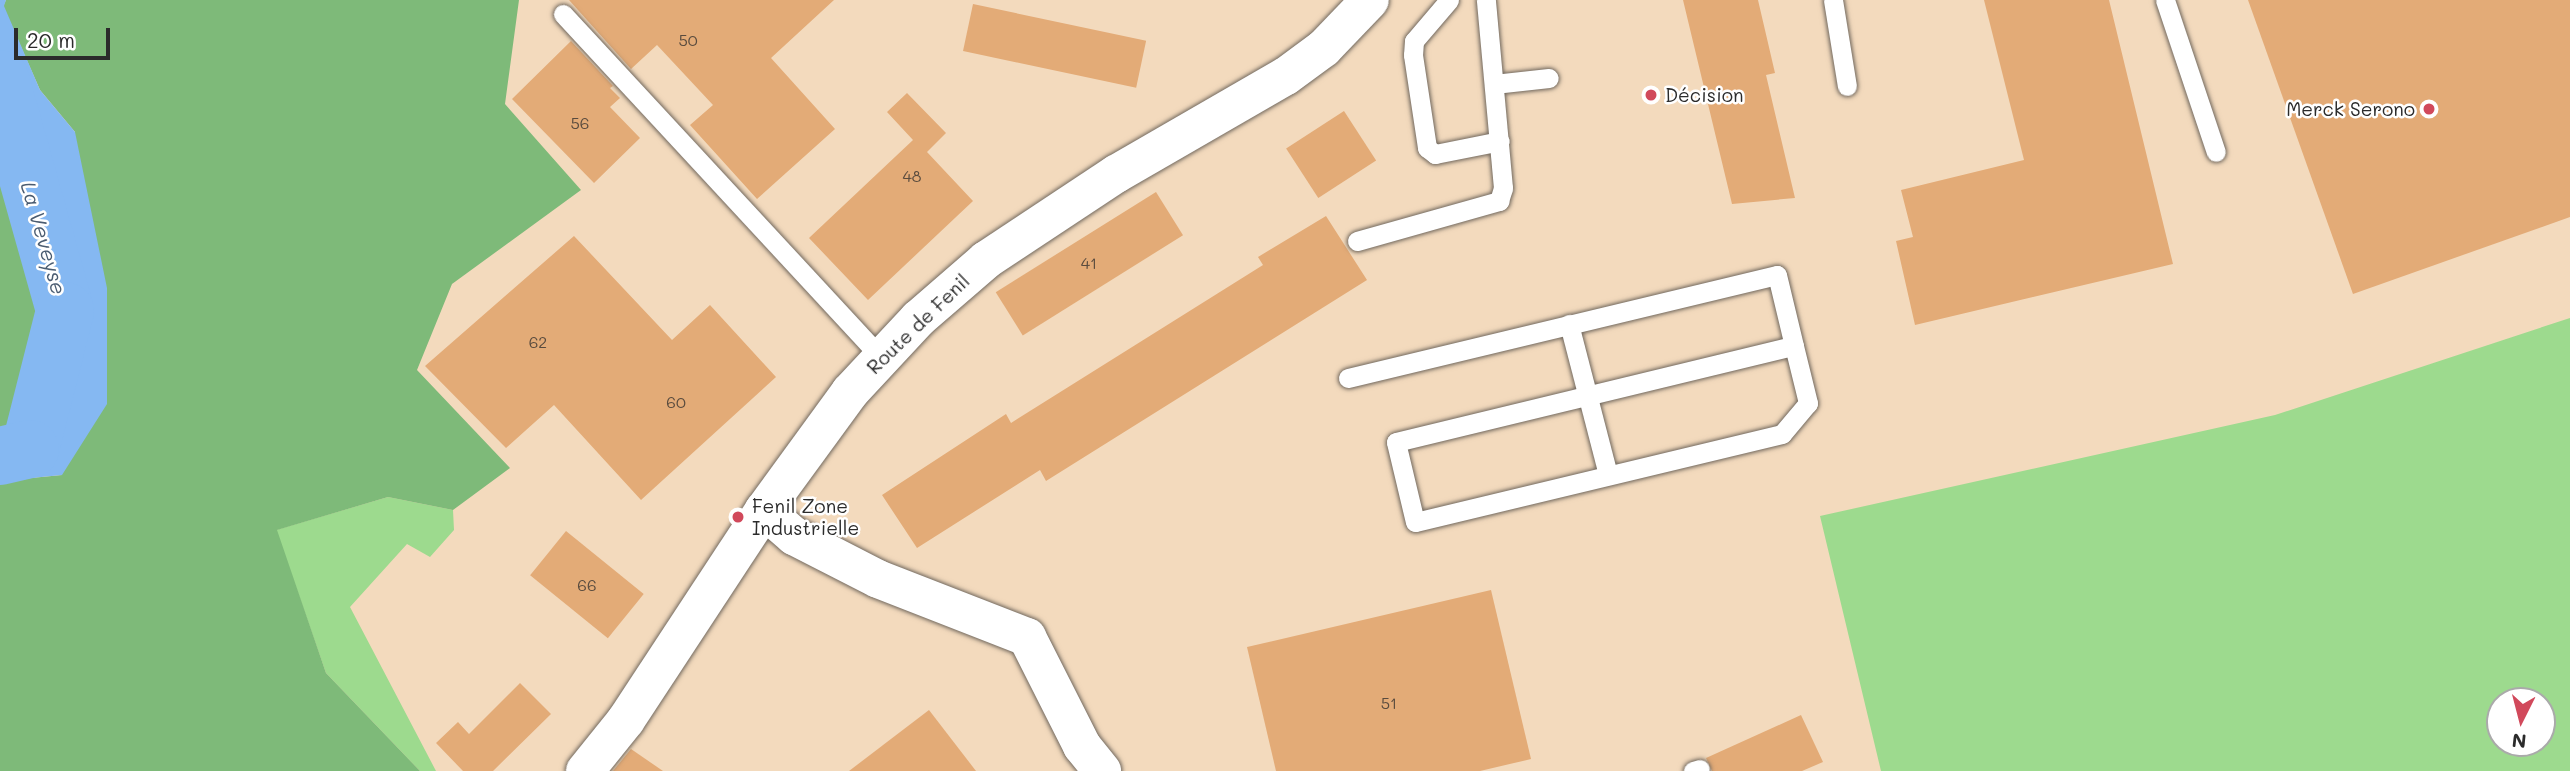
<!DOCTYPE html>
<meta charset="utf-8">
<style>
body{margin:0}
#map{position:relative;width:2570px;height:771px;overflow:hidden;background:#f3dabd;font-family:Mali,sans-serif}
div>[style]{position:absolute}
.green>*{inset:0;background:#9dda8e}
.forest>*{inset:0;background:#7eba79}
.water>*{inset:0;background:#85b8f2}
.river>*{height:58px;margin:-29px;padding:0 29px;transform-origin:29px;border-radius:29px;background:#85b8f2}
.building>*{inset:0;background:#e3ab77;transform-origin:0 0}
.roads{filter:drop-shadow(0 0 2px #71685e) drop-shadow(0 0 2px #71685e)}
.lane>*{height:19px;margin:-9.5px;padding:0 9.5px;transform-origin:9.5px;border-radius:9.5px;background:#fff}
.street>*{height:38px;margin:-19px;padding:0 19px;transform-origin:19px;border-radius:19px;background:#fff}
.dots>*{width:19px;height:19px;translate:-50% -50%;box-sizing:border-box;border:4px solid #fff;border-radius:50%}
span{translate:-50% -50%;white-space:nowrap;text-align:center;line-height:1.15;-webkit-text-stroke:5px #fff;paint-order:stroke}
.number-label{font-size:16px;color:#594b3e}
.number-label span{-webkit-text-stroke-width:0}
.poi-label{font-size:19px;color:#2b2b2b}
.left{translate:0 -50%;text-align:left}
.right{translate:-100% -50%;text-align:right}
.street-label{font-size:19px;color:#2b2b2b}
.water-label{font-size:21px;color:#4a5c71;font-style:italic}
.north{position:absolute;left:2486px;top:687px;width:70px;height:70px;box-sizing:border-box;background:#fff;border:2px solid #aaa;border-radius:50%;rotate:186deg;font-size:19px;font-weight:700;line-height:28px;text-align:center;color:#2b2b2b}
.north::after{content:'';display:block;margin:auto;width:24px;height:32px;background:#d1495b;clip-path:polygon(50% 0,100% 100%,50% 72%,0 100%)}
.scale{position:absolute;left:14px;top:28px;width:96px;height:32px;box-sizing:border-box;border:4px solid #2b2b2b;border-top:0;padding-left:9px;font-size:21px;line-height:24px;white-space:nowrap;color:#2b2b2b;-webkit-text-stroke:5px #fff;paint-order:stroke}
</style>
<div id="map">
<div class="green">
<i style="clip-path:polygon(evenodd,2570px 318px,2570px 771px,1881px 771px,1820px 516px,2275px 415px,2570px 318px,2542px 701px,2542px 743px,2500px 743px,2500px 701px,2542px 701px)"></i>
<i style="clip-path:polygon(388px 497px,453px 510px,454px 530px,430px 557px,407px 544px,350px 607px,436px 771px,420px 771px,326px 673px,276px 530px)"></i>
</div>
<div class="forest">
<i style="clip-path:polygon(6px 0,519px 0,505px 104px,581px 190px,452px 284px,417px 370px,510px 468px,453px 510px,388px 497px,277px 530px,326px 673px,420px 771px,0 771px,0 481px,62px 475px,75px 132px,40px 90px,3px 6px)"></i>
<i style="clip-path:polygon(0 79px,43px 187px,60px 265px,45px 356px,27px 407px,0 443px)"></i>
</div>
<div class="water">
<i style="clip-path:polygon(0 0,6px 0,4px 6px,40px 90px,75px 132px,107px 288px,107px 404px,62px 475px,0 481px,0 443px,27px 407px,45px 356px,60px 265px,43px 187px,0 79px)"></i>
</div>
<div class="river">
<i style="left:0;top:79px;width:241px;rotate:74.3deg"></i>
<i style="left:65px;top:311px;width:142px;rotate:104.2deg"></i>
<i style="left:30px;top:449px;width:31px;rotate:167deg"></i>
</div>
<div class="building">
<i style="clip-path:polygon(569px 0,834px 0,771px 58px,835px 129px,757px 199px,690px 125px,713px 105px,657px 45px,631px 69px)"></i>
<i style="clip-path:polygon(1683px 0,1758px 0,1775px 73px,1766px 75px,1795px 198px,1732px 204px)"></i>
<i style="clip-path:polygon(1984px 0,2109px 0,2173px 264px,1915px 325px,1896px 241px,1913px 237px,1901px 190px,2024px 160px)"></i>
<i style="clip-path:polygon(2248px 0,2570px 0,2570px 217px,2353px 294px)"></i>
<i style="left:973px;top:4px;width:177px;height:48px;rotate:12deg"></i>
<i style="clip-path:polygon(571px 41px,613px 86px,610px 88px,620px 98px,610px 107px,640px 138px,594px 183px,512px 99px)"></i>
<i style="clip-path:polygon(907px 93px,946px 133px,927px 152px,973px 201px,868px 300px,809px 238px,913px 140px,887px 112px)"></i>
<i style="left:1344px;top:111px;width:59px;height:69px;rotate:57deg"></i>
<i style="left:1156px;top:192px;width:51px;height:189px;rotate:58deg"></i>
<i style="clip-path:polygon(1326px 216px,1367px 280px,1046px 481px,1040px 470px,917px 548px,882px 495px,1006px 414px,1011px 423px,1263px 265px,1258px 257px)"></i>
<i style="clip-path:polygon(574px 236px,672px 340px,710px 305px,776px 377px,641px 500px,554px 405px,506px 448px,425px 366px)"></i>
<i style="left:566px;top:531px;width:100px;height:57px;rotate:39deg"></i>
<i style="clip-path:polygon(1491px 590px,1531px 759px,1480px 771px,1276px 771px,1247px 647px)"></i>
<i style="clip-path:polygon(520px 683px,551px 714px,493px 771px,463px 771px,436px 743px,458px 722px,469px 734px)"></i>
<i style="clip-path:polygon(929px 710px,976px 771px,849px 771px)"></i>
<i style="clip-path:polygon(1801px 715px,1823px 762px,1802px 771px,1712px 771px,1706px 758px)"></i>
<i style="clip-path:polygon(631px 749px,663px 771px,613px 771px)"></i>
</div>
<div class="roads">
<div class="lane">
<i style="left:1449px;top:0;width:54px;rotate:130.5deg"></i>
<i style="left:1414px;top:41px;width:14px;rotate:94deg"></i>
<i style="left:1413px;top:55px;width:94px;rotate:81.4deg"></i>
<i style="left:1427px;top:148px;width:10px;rotate:37deg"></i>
<i style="left:1435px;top:154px;width:66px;rotate:-11.3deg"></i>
<i style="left:1833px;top:0;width:87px;rotate:80.8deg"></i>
<i style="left:2165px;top:0;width:160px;rotate:71.5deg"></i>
<i style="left:563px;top:14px;width:468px;rotate:47.2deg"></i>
<i style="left:1494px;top:84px;width:55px;rotate:-6.2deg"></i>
<i style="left:1357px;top:241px;width:148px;rotate:-15.7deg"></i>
<i style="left:1499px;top:201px;width:14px;rotate:-73deg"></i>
<i style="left:1503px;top:188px;width:189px;rotate:-95.2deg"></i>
<i style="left:1569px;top:324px;width:156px;rotate:75.5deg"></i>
<i style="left:1794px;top:346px;width:59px;rotate:76.2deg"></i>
<i style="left:1808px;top:403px;width:40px;rotate:130deg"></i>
<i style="left:1782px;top:434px;width:377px;rotate:166.5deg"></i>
<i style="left:1415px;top:522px;width:82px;rotate:-103.4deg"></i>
<i style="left:1396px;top:442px;width:409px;rotate:-13.6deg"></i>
<i style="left:1348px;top:378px;width:441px;rotate:-13.5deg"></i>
<i style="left:1777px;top:275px;width:73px;rotate:76.5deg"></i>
<i style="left:1693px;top:771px;width:7px;rotate:-16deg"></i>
</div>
<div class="street">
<i style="left:764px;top:510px;width:40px;rotate:41deg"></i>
<i style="left:794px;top:536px;width:94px;rotate:27.1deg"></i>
<i style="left:878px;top:579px;width:160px;rotate:21.3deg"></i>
<i style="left:1027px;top:637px;width:122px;rotate:63.2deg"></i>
<i style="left:1082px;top:746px;width:32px;rotate:51deg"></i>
<i style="left:585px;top:771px;width:65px;rotate:-51.2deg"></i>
<i style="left:626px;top:720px;width:251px;rotate:-56.7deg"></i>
<i style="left:764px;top:510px;width:146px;rotate:-53.9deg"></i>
<i style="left:850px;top:392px;width:100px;rotate:-47deg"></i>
<i style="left:918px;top:319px;width:90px;rotate:-40.9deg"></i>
<i style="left:986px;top:260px;width:156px;rotate:-33.5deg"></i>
<i style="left:1116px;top:174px;width:196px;rotate:-30deg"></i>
<i style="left:1286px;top:76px;width:47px;rotate:-36.4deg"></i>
<i style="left:1324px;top:48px;width:66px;rotate:-46.2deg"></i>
</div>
</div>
<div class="dots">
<i style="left:1651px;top:95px;background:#d1495b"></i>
<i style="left:2429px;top:109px;background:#d1495b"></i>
<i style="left:738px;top:517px;background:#d1495b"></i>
</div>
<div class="number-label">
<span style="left:688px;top:40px">50</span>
<span style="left:580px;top:123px">56</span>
<span style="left:912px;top:176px">48</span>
<span style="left:1089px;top:263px">41</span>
<span style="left:538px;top:342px">62</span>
<span style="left:676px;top:402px">60</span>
<span style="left:587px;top:585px">66</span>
<span style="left:1389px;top:703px">51</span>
</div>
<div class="poi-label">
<span class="left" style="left:1665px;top:95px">Décision</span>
<span class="right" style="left:2415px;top:109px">Merck Serono</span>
<span class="left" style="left:752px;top:517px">Fenil Zone<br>Industrielle</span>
</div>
<div class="street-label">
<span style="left:918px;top:324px;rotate:-44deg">Route de Fenil</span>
</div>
<div class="water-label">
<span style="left:44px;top:238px;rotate:74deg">La Veveyse</span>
</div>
<div class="north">N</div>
<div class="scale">20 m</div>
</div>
